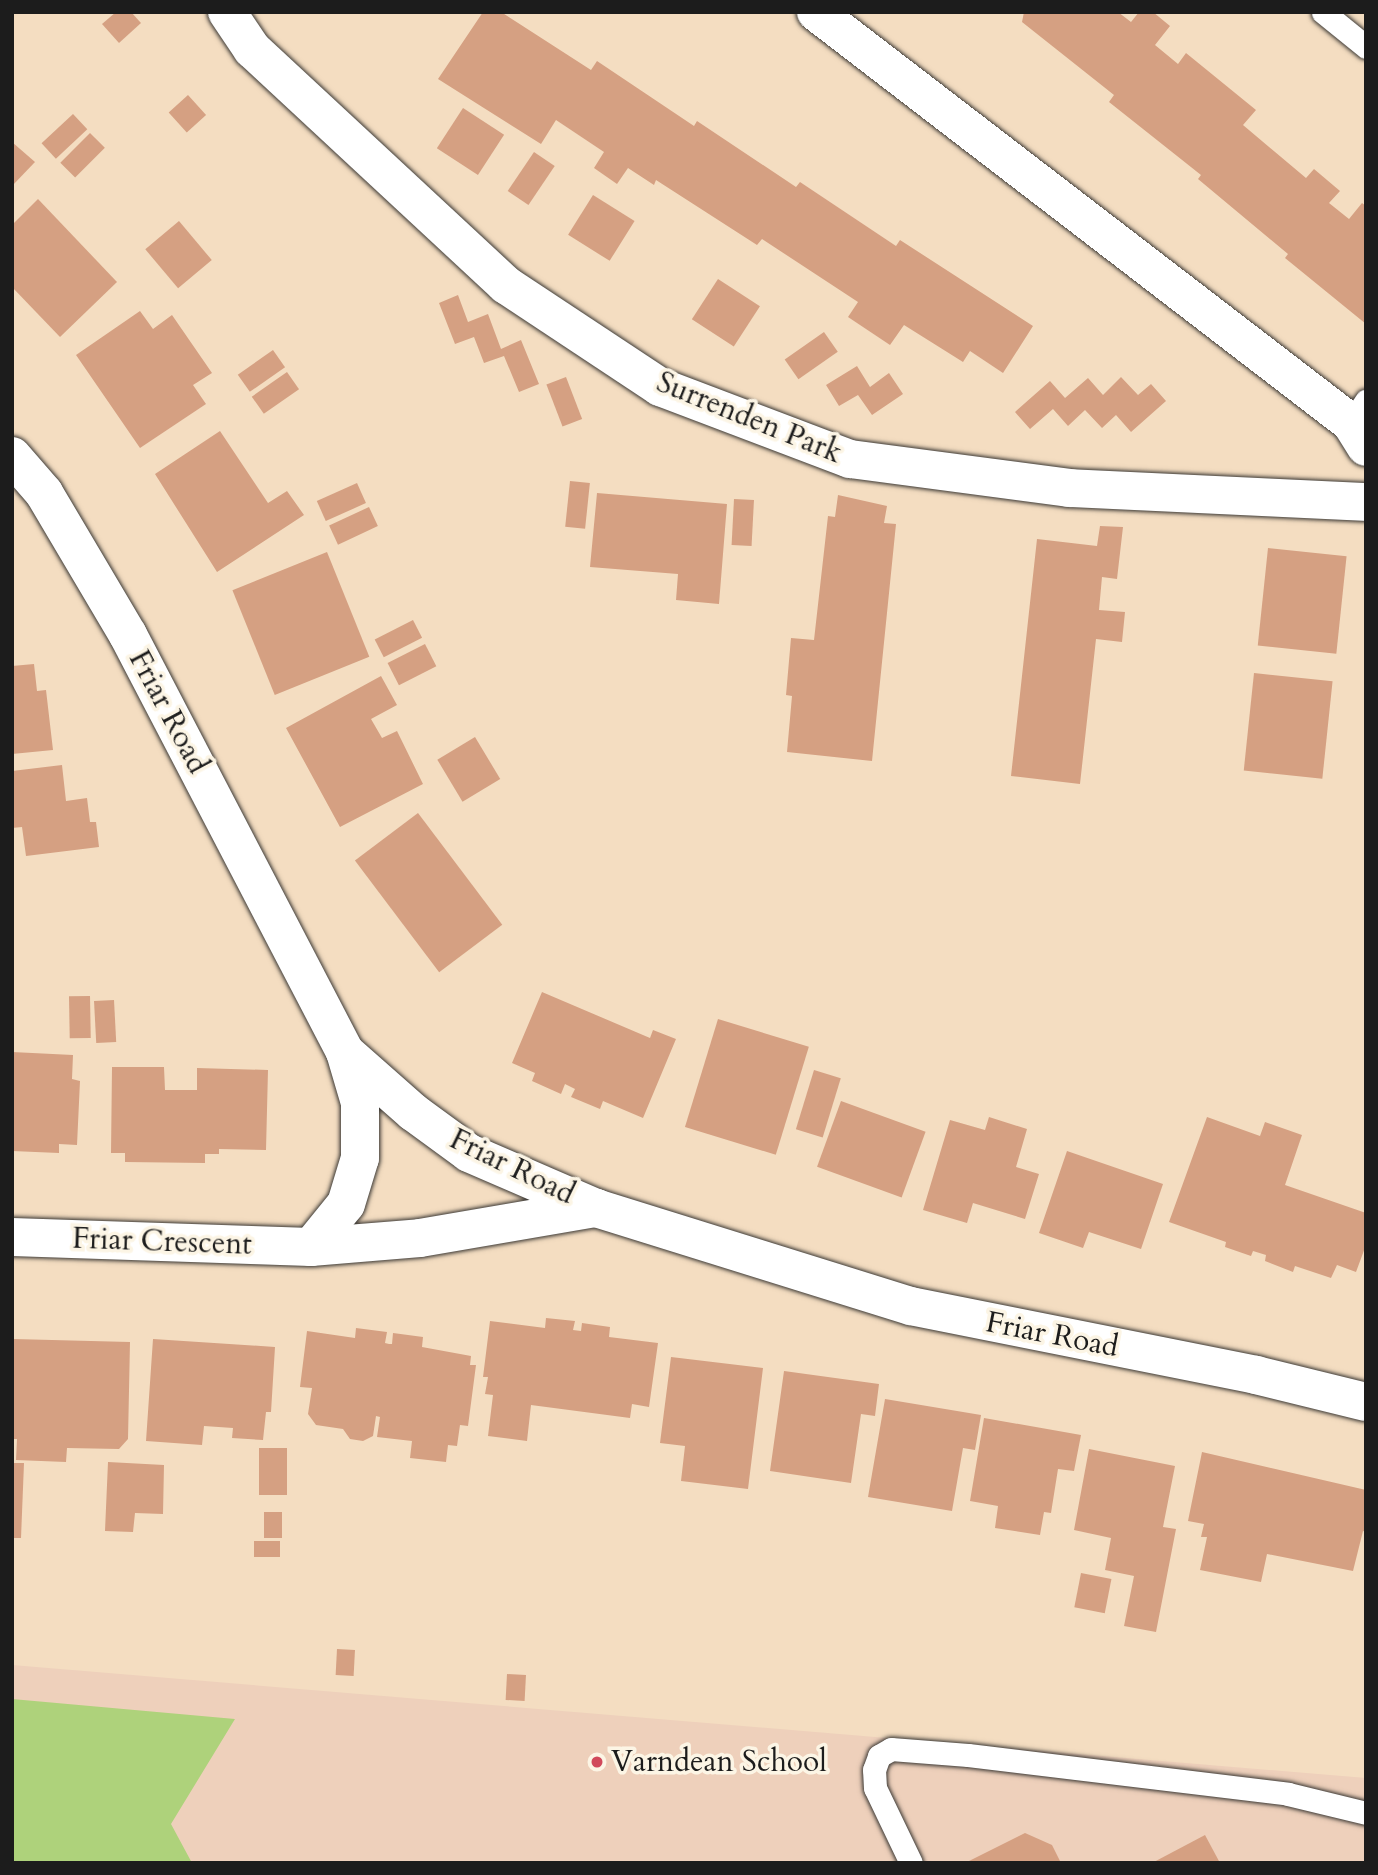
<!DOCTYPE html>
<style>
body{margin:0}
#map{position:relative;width:1378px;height:1875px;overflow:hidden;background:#f4ddc1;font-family:Cardo,serif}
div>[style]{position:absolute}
.built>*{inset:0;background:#eed0bb}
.green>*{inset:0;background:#aed27b}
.building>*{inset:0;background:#d5a082;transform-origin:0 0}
.roads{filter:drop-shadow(0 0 2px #3c3935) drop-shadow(0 0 2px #3c3935)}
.service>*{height:23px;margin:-11.5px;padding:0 11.5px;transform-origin:11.5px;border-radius:11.5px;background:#fff}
.minor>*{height:38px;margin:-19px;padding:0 19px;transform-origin:19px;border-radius:19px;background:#fff}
.dots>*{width:19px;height:19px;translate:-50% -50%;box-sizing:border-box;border:4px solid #fcf5e5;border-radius:50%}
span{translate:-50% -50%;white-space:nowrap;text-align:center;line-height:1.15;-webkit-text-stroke:7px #fcf5e5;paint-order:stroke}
.street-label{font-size:30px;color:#1c1c1c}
.poi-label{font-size:30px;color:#1c1c1c}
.left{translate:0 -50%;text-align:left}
.frame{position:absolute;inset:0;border:14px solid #1c1c1c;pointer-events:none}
</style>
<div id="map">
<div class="built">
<i style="clip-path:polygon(12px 1665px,1366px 1778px,1366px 1863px,12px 1863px)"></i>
</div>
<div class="green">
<i style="clip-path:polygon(12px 1699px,235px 1719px,171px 1824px,192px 1863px,12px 1863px)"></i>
</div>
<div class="building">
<i style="clip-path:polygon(116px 12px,131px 12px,141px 23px,119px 43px,102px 24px)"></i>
<i style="clip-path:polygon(483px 12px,501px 12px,591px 70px,597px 61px,694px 126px,697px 121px,796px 187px,800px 182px,896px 246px,900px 240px,1033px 326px,1003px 373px,970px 351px,963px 362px,904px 325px,890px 345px,848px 317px,858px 302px,762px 239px,757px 245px,656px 180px,654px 185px,628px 168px,617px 184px,594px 168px,604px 152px,556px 120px,541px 144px,438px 79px)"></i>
<i style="clip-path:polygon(1024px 12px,1118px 12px,1131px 22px,1139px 12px,1153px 12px,1170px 26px,1155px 45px,1178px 64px,1186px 53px,1256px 110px,1243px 125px,1306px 178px,1314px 169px,1340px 191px,1329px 203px,1349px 219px,1362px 203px,1366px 206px,1366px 324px,1285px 258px,1288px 254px,1198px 179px,1201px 175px,1109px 102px,1114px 95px,1022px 22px)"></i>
<i style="left:188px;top:95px;width:27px;height:26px;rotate:48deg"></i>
<i style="left:463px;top:108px;width:49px;height:48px;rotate:33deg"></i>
<i style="left:73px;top:114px;width:21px;height:43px;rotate:47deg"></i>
<i style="left:90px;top:133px;width:21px;height:42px;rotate:45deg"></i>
<i style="clip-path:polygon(12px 142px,35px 162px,12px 186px)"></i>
<i style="left:534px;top:152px;width:25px;height:47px;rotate:34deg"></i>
<i style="left:593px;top:195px;width:49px;height:47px;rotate:32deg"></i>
<i style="clip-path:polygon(38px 199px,117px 282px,60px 337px,12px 287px,12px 225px)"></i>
<i style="left:179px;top:221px;width:51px;height:44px;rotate:50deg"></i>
<i style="left:718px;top:279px;width:50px;height:48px;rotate:33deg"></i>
<i style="clip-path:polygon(458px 295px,468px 322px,488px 314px,501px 349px,521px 340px,539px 384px,519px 392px,504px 356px,484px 363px,474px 337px,455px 344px,439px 303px)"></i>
<i style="clip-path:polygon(140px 311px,153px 329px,172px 315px,212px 373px,193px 385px,206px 404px,140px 448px,76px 355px)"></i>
<i style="left:824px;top:332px;width:24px;height:48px;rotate:55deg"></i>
<i style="left:273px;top:350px;width:21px;height:43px;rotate:55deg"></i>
<i style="clip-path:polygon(857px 366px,870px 387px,889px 373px,903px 394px,872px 415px,858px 395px,839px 406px,826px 385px)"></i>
<i style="left:287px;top:372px;width:21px;height:43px;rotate:55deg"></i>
<i style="left:566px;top:377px;width:45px;height:21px;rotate:69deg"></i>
<i style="clip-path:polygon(1121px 377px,1138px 395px,1151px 384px,1166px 401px,1131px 432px,1116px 415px,1102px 428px,1085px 410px,1068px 426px,1053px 409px,1030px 429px,1015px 412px,1050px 381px,1065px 398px,1088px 378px,1103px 395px)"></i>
<i style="clip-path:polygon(220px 431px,268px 503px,287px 491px,304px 515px,217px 572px,155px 474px)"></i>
<i style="left:570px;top:481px;width:20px;height:46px;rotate:6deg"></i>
<i style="left:357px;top:483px;width:22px;height:44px;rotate:66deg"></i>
<i style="clip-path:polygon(597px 493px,727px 504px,719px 604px,676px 600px,678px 574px,590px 567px)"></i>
<i style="clip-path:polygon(838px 495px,887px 506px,884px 523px,896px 524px,872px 761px,787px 752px,792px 696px,786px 695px,791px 638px,814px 640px,828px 516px,835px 517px)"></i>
<i style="left:734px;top:499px;width:20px;height:46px;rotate:3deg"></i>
<i style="left:369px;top:507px;width:21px;height:44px;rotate:65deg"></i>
<i style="clip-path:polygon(1100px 526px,1123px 527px,1117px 579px,1102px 577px,1099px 610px,1125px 612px,1122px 642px,1096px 639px,1080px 784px,1011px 776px,1037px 539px,1097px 546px)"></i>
<i style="left:1268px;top:548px;width:79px;height:98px;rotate:6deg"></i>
<i style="left:327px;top:552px;width:113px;height:102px;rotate:68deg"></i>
<i style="left:413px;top:620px;width:20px;height:43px;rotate:63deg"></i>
<i style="left:425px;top:644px;width:25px;height:42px;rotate:63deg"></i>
<i style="clip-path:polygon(34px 664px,37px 691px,46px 690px,53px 750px,12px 754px,12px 666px)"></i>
<i style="left:1254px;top:673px;width:79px;height:98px;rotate:6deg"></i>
<i style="clip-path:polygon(381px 676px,397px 705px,371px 719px,382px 738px,397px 731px,423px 784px,340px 827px,286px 728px)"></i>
<i style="left:475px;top:737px;width:49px;height:44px;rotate:59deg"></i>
<i style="clip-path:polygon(62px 765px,66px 801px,87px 798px,90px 822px,96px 822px,99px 847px,26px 856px,22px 827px,12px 828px,12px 771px)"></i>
<i style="left:418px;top:813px;width:140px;height:79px;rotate:53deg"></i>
<i style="clip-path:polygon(542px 992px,650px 1038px,653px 1030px,676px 1039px,643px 1118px,603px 1101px,600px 1109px,571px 1097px,575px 1089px,565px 1084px,561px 1094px,532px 1081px,535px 1073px,512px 1063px)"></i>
<i style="left:90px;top:996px;width:42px;height:21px;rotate:89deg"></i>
<i style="left:114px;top:1000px;width:42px;height:20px;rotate:87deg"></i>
<i style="left:718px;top:1019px;width:95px;height:113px;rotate:17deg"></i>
<i style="clip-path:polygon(12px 1052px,73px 1055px,72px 1079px,80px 1081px,77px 1145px,59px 1144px,59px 1153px,12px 1151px)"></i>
<i style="clip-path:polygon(112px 1067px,164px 1067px,165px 1090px,197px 1090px,197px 1068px,268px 1070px,266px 1150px,219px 1149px,219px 1154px,205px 1154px,205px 1163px,125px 1162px,125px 1153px,111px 1153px)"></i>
<i style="left:814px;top:1070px;width:28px;height:62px;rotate:17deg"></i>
<i style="left:841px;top:1101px;width:90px;height:70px;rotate:20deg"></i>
<i style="clip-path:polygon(989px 1117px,1027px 1129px,1016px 1167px,1039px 1174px,1025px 1219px,973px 1203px,967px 1223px,923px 1210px,950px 1120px,985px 1130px)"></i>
<i style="clip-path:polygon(1207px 1117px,1260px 1136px,1265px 1122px,1302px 1135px,1285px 1185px,1366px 1213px,1366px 1245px,1356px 1272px,1337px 1265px,1331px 1278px,1295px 1266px,1293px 1272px,1265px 1261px,1266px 1255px,1253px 1251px,1251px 1256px,1225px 1247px,1226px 1242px,1169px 1222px)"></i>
<i style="clip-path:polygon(1067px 1151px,1163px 1184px,1141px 1249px,1089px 1232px,1083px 1248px,1039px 1233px)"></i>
<i style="clip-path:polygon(546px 1318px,575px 1321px,573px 1330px,581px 1331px,582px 1323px,610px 1327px,609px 1337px,658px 1343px,649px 1407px,632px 1404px,630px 1418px,531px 1405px,527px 1441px,488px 1436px,493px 1395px,485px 1394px,488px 1377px,483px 1377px,490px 1321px,545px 1328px)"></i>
<i style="clip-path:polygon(356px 1328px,387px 1332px,385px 1343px,389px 1344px,392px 1344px,393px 1333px,423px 1337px,422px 1347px,471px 1356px,470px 1365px,476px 1365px,468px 1426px,460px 1425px,457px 1446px,448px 1445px,446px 1462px,410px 1458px,412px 1441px,377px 1437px,380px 1417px,376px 1416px,373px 1436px,363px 1441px,350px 1439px,343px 1429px,316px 1425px,308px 1414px,312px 1388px,300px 1387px,307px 1331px,355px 1338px)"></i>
<i style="clip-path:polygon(13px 1339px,130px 1342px,128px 1439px,119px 1449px,67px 1448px,66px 1462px,16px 1460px,17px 1439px,12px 1439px)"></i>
<i style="clip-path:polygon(153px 1339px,275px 1347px,271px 1412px,266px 1412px,263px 1440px,232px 1438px,233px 1428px,204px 1426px,202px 1445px,146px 1441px)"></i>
<i style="clip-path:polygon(671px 1357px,763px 1368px,748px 1489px,681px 1481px,685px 1446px,660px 1443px)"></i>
<i style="clip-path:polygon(784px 1371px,879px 1384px,875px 1416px,861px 1414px,851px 1483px,770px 1471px)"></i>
<i style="clip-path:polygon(885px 1399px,981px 1415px,975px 1450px,963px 1448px,952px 1511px,868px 1497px)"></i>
<i style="clip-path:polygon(984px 1418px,1081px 1435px,1074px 1471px,1058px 1469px,1051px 1513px,1044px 1512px,1040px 1535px,995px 1528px,998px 1506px,970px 1501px)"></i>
<i style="left:259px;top:1448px;width:28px;height:47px"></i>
<i style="clip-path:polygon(1089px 1449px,1175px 1466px,1163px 1527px,1176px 1529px,1156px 1632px,1124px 1626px,1134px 1576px,1105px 1570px,1111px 1538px,1074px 1530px)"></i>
<i style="clip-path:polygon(1202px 1452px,1366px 1490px,1366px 1532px,1363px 1531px,1353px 1571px,1267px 1554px,1261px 1582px,1200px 1570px,1207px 1537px,1201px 1537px,1204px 1524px,1188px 1521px)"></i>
<i style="clip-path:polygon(108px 1462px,164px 1465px,163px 1514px,135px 1513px,133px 1532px,105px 1531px)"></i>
<i style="clip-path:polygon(12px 1463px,24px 1463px,21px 1538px,12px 1538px)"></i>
<i style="left:264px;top:1512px;width:18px;height:26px"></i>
<i style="left:254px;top:1541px;width:26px;height:16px"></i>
<i style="left:1081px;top:1573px;width:31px;height:35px;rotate:11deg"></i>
<i style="left:337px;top:1649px;width:18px;height:26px;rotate:3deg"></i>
<i style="left:507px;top:1674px;width:19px;height:26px;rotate:3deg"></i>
<i style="clip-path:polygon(1025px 1833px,1052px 1845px,1061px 1863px,965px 1863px)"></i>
<i style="clip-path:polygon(1205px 1835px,1220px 1863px,1152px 1863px)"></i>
</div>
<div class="roads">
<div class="service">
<i style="left:1323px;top:12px;width:55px;rotate:39.1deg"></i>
<i style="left:1351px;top:423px;width:27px;rotate:-56deg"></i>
<i style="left:911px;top:1863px;width:83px;rotate:-115.6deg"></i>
<i style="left:875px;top:1788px;width:18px;rotate:-93deg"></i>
<i style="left:874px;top:1770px;width:15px;rotate:-70deg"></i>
<i style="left:879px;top:1756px;width:14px;rotate:-30deg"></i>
<i style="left:891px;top:1749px;width:77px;rotate:4.5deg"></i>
<i style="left:968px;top:1755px;width:322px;rotate:6.9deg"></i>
<i style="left:1288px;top:1794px;width:80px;rotate:13.7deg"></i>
</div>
<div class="minor">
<i style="left:227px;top:12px;width:45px;rotate:56deg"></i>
<i style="left:252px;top:49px;width:347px;rotate:42.9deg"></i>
<i style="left:506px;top:285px;width:185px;rotate:33.5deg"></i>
<i style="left:660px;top:387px;width:203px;rotate:20.8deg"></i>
<i style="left:850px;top:459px;width:221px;rotate:7.5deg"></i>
<i style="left:1069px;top:488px;width:297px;rotate:2.7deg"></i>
<i style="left:816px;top:12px;width:675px;rotate:37.53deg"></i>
<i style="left:1351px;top:423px;width:28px;rotate:58deg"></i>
<i style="left:12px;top:456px;width:49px;rotate:49.1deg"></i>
<i style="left:44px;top:493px;width:165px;rotate:59.4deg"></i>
<i style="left:128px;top:635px;width:470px;rotate:62.5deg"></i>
<i style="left:345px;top:1052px;width:91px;rotate:41.4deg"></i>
<i style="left:413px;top:1112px;width:69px;rotate:36.2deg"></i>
<i style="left:469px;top:1153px;width:138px;rotate:23.4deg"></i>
<i style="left:596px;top:1208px;width:330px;rotate:17.3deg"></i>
<i style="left:911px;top:1306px;width:352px;rotate:11.3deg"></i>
<i style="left:1256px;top:1375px;width:113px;rotate:13.8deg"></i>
<i style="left:12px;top:1237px;width:299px;rotate:1.9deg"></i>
<i style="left:311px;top:1247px;width:109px;rotate:-4.7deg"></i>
<i style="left:420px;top:1238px;width:179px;rotate:-9.7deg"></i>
<i style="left:311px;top:1247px;width:55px;rotate:-50.9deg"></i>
<i style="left:346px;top:1204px;width:48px;rotate:-73.1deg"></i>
<i style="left:360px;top:1158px;width:55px;rotate:-90deg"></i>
<i style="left:360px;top:1103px;width:53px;rotate:-106.4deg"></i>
</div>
</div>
<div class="dots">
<i style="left:597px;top:1762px;background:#d1495b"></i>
</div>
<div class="street-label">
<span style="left:749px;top:418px;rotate:22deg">Surrenden Park</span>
<span style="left:168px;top:712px;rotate:62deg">Friar Road</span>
<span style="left:512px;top:1167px;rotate:26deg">Friar Road</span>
<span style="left:162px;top:1242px;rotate:2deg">Friar Crescent</span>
<span style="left:1052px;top:1335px;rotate:11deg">Friar Road</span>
</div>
<div class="poi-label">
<span class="left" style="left:611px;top:1762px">Varndean School</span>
</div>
<div class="frame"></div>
</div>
